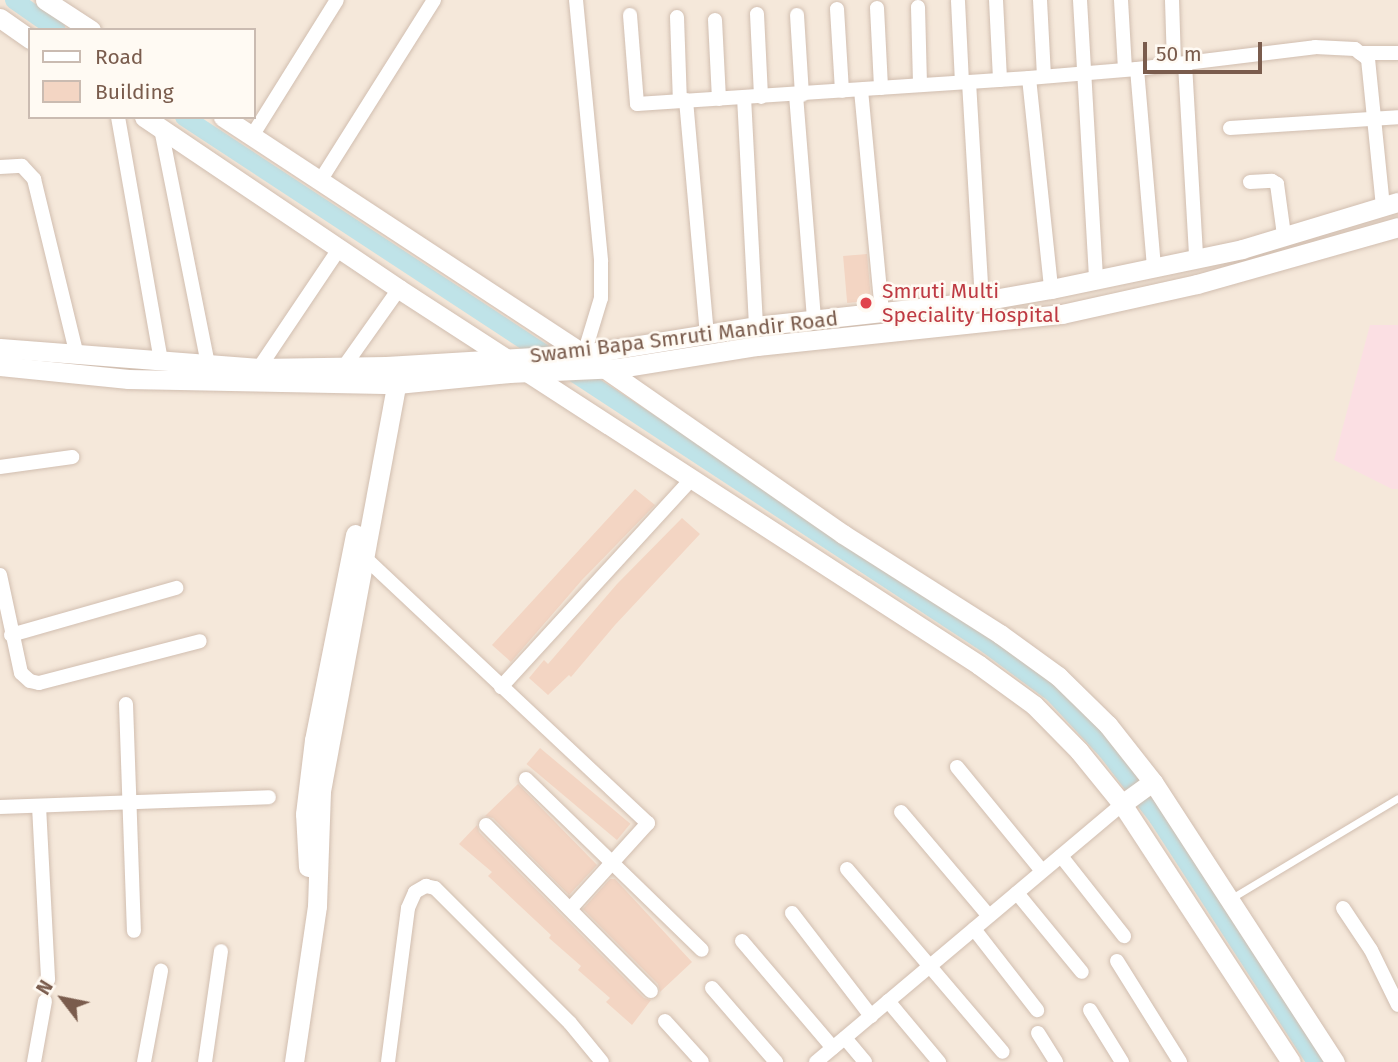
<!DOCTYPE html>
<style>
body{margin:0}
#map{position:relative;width:1398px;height:1062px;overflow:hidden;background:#fdf6ec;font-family:"Fira Sans",sans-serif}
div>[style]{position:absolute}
.residential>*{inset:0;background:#f5e8da}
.medical>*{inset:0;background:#fbdfe3}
.canal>*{height:18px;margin:-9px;padding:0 9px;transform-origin:9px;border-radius:9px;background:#bfe3e8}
.building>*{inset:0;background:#f3d5c3;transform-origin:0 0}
.roads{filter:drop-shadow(0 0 2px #d1beb0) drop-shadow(0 0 2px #d1beb0)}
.lane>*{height:7px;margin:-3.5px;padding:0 3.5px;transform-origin:3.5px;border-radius:3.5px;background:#fff}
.street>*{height:14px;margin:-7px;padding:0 7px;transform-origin:7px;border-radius:7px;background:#fff}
.secondary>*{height:19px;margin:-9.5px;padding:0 9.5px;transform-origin:9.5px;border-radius:9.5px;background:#fff}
.dots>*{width:19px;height:19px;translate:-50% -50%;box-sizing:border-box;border:4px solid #fffaf3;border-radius:50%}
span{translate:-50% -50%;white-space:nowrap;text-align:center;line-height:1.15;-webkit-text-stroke:5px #fffaf3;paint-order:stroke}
.health-label{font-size:21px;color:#be3a42}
.left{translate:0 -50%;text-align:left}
.street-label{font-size:21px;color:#7a5c4d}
.legend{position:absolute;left:28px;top:28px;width:228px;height:91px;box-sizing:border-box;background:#fffaf3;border:2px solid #cabbb1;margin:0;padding:9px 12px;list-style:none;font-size:21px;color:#7a5c4d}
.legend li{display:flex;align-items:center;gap:14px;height:35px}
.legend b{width:35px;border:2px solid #cabbb1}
.north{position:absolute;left:28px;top:964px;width:70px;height:70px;-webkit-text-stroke:5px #fffaf3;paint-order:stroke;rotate:302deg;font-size:19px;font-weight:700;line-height:28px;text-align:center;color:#7a5c4d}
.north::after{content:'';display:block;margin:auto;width:24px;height:32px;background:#7a5c4d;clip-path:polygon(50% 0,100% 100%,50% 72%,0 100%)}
.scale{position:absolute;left:1143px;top:42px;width:119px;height:32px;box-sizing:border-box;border:4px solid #7a5c4d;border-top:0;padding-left:9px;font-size:21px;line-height:24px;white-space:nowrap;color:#7a5c4d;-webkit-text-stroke:5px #fffaf3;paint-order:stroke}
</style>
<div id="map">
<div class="residential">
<i style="clip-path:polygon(evenodd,0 0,1398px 0,1398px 1062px,0 1062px,0 0,30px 30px,254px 30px,254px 117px,30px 117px,30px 30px)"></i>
</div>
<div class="medical">
<i style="clip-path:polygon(1370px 325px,1398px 325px,1398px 489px,1392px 489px,1334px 460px)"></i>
</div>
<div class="canal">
<i style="left:14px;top:0;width:52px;rotate:34.9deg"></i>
<i style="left:184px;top:117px;width:962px;rotate:33.29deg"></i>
<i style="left:988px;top:645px;width:82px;rotate:36.6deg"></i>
<i style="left:1054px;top:694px;width:78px;rotate:47.1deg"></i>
<i style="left:1107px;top:751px;width:84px;rotate:52.7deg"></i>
<i style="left:1158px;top:818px;width:291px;rotate:57.1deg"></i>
</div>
<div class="building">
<i style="left:867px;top:254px;width:47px;height:24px;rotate:85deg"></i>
<i style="clip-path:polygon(635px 489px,655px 505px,582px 580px,511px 662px,492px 645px)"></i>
<i style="clip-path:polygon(682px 518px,700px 534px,615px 625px,571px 677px,569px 675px,548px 695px,529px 678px,544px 660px,548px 664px,617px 584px)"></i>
<i style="left:540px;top:748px;width:118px;height:21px;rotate:40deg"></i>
<i style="clip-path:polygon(518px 784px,597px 865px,569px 895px,493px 818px,485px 816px)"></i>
<i style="clip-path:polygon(477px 825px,479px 832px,644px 998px,651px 1000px,632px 1025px,606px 1002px,610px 998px,578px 970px,581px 966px,549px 938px,551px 935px,488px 876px,492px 872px,459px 844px)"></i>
<i style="clip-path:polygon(610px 879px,615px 879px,692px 962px,660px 992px,658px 984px,583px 909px)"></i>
</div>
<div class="roads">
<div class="lane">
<i style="left:1230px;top:899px;width:196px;rotate:-31deg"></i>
</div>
<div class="street">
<i style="left:576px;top:0;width:263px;rotate:84.5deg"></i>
<i style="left:601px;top:262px;width:36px;rotate:90deg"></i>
<i style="left:601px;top:298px;width:59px;rotate:106.9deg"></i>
<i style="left:996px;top:0;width:80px;rotate:87.1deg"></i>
<i style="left:1040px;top:0;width:76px;rotate:87deg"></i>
<i style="left:1080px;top:0;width:279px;rotate:86.7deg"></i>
<i style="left:1121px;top:0;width:69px;rotate:86.7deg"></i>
<i style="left:1172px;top:0;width:65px;rotate:88.2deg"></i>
<i style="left:958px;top:1px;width:81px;rotate:87.2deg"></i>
<i style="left:918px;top:7px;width:78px;rotate:88.5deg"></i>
<i style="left:877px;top:8px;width:80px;rotate:87.1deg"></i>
<i style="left:837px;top:9px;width:82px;rotate:86.5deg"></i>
<i style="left:757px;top:14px;width:83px;rotate:87.2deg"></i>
<i style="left:630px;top:15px;width:89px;rotate:85.5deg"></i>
<i style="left:637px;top:104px;width:393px;rotate:-3.8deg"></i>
<i style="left:1029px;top:78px;width:108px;rotate:-4.8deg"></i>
<i style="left:1137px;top:69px;width:179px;rotate:-7deg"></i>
<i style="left:1315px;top:47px;width:40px;rotate:2.9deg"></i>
<i style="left:1355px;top:49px;width:16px;rotate:38deg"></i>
<i style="left:1368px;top:59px;width:149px;rotate:84.2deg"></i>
<i style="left:797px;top:15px;width:80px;rotate:86.4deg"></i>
<i style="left:677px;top:17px;width:84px;rotate:88deg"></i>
<i style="left:715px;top:20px;width:79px;rotate:87.1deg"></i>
<i style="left:1360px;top:53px;width:38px"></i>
<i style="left:1185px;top:64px;width:192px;rotate:86.7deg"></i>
<i style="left:1137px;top:69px;width:199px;rotate:85.1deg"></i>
<i style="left:1029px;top:78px;width:212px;rotate:84deg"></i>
<i style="left:969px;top:82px;width:219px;rotate:86.6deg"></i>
<i style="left:861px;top:90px;width:223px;rotate:84.6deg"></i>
<i style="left:796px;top:95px;width:225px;rotate:85.4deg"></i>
<i style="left:744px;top:97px;width:229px;rotate:87deg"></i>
<i style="left:686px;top:100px;width:235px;rotate:84.9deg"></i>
<i style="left:118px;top:117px;width:249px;rotate:80deg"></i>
<i style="left:1230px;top:128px;width:168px;rotate:-3.7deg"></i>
<i style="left:161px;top:129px;width:240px;rotate:78.7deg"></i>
<i style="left:252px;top:136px;width:160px;rotate:-58deg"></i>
<i style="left:0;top:167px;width:22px;rotate:-3deg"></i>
<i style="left:22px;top:166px;width:18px;rotate:47deg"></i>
<i style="left:34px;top:179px;width:182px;rotate:76.3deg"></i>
<i style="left:320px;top:181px;width:214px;rotate:-57.8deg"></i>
<i style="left:1250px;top:182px;width:22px;rotate:-3deg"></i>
<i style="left:1272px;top:181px;width:6px;rotate:31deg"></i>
<i style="left:1277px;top:184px;width:51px;rotate:82.2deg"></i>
<i style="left:259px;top:368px;width:143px;rotate:-56.1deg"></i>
<i style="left:343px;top:368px;width:97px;rotate:-54.7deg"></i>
<i style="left:0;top:467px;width:73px;rotate:-7.9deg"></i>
<i style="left:360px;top:553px;width:395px;rotate:43.2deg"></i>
<i style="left:648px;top:823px;width:116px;rotate:132.2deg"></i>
<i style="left:0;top:575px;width:100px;rotate:77.9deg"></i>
<i style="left:21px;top:673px;width:12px;rotate:42deg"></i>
<i style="left:30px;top:681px;width:9px;rotate:13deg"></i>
<i style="left:39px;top:683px;width:166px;rotate:-14.6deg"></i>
<i style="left:11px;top:635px;width:172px;rotate:-15.9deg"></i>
<i style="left:501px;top:687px;width:280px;rotate:-47.5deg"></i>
<i style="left:126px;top:704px;width:227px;rotate:88deg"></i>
<i style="left:957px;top:767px;width:134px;rotate:50.7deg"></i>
<i style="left:526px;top:779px;width:245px;rotate:44.2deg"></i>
<i style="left:39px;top:806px;width:174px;rotate:87deg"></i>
<i style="left:0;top:807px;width:269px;rotate:-2.1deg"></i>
<i style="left:901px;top:812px;width:136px;rotate:49.8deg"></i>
<i style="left:486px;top:825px;width:234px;rotate:45.2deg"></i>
<i style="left:1061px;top:856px;width:102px;rotate:51.8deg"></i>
<i style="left:847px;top:869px;width:240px;rotate:49.6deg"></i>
<i style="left:1017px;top:893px;width:102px;rotate:50.6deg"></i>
<i style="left:1343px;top:908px;width:50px;rotate:56.3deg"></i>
<i style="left:1371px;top:950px;width:61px;rotate:63.9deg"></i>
<i style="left:792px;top:913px;width:130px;rotate:52.5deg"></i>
<i style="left:974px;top:929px;width:103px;rotate:52.1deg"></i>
<i style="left:742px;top:941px;width:140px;rotate:49.6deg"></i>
<i style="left:1117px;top:961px;width:119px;rotate:58deg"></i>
<i style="left:712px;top:988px;width:98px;rotate:49.1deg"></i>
<i style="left:888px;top:1001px;width:80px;rotate:50.1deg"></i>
<i style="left:1090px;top:1010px;width:61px;rotate:58.4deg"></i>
<i style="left:665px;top:1021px;width:55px;rotate:47.9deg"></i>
<i style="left:1038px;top:1033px;width:34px;rotate:58deg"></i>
<i style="left:845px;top:1038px;width:31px;rotate:50deg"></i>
<i style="left:34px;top:1062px;width:62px;rotate:-79.8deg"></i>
<i style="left:144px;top:1062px;width:93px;rotate:-79.4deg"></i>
<i style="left:205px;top:1062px;width:112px;rotate:-81.8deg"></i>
<i style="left:388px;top:1062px;width:155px;rotate:-82.6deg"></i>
<i style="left:408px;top:908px;width:17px;rotate:-66deg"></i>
<i style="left:415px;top:892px;width:13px;rotate:-29deg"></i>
<i style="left:426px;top:886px;width:9px;rotate:13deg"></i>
<i style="left:435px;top:888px;width:191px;rotate:45deg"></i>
<i style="left:570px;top:1023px;width:50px;rotate:50.6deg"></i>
<i style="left:816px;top:1062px;width:400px;rotate:-40.1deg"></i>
</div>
<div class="secondary">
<i style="left:45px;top:0;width:55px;rotate:33.1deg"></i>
<i style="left:0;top:18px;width:37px;rotate:35deg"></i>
<i style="left:144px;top:117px;width:308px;rotate:34deg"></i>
<i style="left:399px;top:289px;width:691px;rotate:32.95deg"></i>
<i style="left:979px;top:665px;width:68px;rotate:36deg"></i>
<i style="left:1034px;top:705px;width:64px;rotate:45.6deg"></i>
<i style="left:1079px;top:751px;width:68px;rotate:50.9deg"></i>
<i style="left:1122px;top:804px;width:308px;rotate:56.8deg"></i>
<i style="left:223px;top:117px;width:432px;rotate:33.3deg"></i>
<i style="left:584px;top:354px;width:315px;rotate:34.8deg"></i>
<i style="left:843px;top:534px;width:186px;rotate:32.5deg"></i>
<i style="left:1000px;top:634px;width:72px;rotate:35.9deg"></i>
<i style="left:1058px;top:676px;width:70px;rotate:44.4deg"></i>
<i style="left:1108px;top:725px;width:73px;rotate:51.7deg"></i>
<i style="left:1153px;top:782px;width:334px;rotate:57deg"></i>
<i style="left:0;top:348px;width:260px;rotate:4.4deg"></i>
<i style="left:259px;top:368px;width:127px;rotate:-0.9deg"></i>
<i style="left:386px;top:366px;width:198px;rotate:-3.5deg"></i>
<i style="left:584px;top:354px;width:174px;rotate:-9.2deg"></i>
<i style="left:756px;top:326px;width:227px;rotate:-6.3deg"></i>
<i style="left:982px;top:301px;width:70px;rotate:-9.9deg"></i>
<i style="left:1051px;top:289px;width:195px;rotate:-11.8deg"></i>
<i style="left:1242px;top:249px;width:163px;rotate:-16.8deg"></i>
<i style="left:0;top:366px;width:129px;rotate:5.8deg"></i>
<i style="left:128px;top:379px;width:269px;rotate:1.1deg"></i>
<i style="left:397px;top:384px;width:113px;rotate:-5.6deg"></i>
<i style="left:509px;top:373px;width:110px;rotate:-2.6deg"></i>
<i style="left:619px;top:368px;width:140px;rotate:-9.1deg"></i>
<i style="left:757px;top:346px;width:307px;rotate:-6deg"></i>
<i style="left:1062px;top:314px;width:138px;rotate:-12.5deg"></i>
<i style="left:1197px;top:284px;width:209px;rotate:-15.8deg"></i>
<i style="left:1122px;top:804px;width:36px;rotate:-36deg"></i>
<i style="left:308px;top:867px;width:53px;rotate:-93.2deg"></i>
<i style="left:305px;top:814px;width:75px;rotate:-83.1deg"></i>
<i style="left:314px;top:740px;width:210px;rotate:-78.7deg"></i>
<i style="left:294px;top:1062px;width:158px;rotate:-81.6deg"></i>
<i style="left:317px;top:906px;width:115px;rotate:-88deg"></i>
<i style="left:321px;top:791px;width:424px;rotate:-79.5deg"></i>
</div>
</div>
<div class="dots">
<i style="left:866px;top:303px;background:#e0444e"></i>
</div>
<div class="health-label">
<span class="left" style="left:882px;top:303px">Smruti Multi<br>Speciality Hospital</span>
</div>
<div class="street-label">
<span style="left:684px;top:337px;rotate:-7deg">Swami Bapa Smruti Mandir Road</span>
</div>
<ul class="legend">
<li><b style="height:9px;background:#fff"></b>Road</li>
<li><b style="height:19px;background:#f3d5c3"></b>Building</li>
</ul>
<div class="north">N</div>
<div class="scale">50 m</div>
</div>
